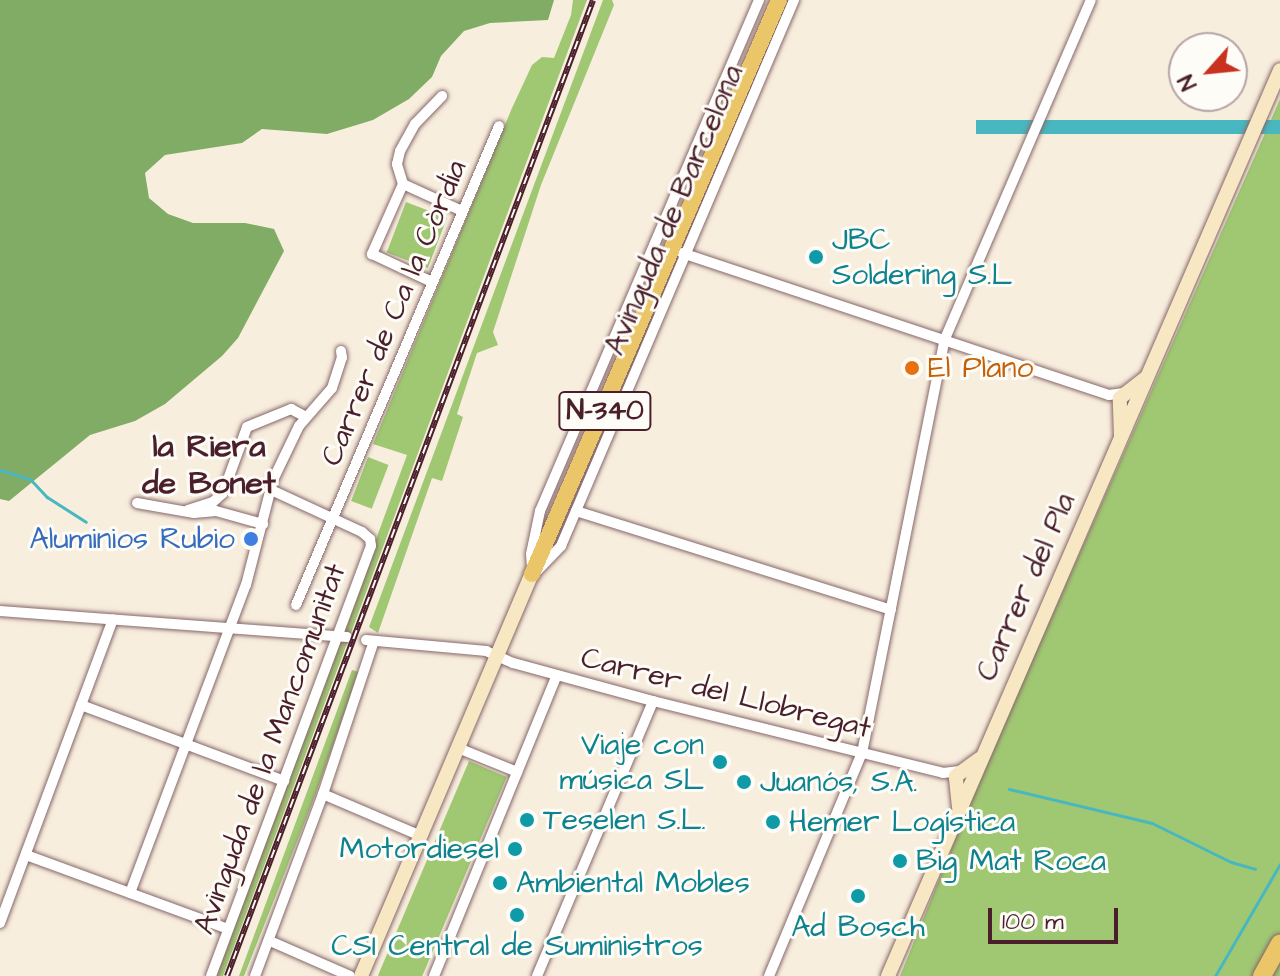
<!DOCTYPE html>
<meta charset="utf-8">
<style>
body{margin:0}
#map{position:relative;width:1280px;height:976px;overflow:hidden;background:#f8eede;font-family:"Architects Daughter",sans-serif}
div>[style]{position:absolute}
.green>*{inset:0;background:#a0c873;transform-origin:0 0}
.forest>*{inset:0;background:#80ac65}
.water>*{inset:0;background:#48b7bf;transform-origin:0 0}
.stream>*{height:3px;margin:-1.5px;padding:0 1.5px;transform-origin:1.5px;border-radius:1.5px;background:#48b7bf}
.roads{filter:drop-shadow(0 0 2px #87676a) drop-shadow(0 0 2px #87676a)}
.minor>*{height:10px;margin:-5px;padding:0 5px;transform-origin:5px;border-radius:5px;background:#fff}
.secondary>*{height:14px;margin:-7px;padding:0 7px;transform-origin:7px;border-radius:7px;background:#f7e8c3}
.primary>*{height:16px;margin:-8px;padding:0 8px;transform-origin:8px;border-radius:8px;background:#ebc669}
.motorway>*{height:18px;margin:-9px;padding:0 9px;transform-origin:9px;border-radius:9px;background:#ebc669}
.rail>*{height:6px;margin-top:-3px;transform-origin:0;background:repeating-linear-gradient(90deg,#fdfcf7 0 9px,#4a1f2b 0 18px);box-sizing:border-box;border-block:2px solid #4a1f2b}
.dots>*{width:22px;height:22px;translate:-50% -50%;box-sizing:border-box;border:4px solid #fdfcf7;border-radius:50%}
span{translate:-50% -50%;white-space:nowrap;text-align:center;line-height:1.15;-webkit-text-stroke:6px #fdfcf7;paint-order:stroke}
.shield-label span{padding:2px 6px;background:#fdfcf7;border:2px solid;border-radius:6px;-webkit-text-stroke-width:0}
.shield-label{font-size:28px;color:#4a1f2b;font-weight:700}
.street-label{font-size:30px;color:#4a1f2b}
.culture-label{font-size:30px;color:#0d838f}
.left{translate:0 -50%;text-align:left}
.right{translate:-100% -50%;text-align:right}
.food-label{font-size:30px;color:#c56008}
.shop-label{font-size:30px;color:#366cbe}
.neighbourhood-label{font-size:32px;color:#4a1f2b;font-weight:700}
.north{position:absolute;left:1168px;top:32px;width:80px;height:80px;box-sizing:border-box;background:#fdfcf7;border:2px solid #b5a4a5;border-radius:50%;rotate:243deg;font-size:22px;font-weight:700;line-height:32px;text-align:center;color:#4a1f2b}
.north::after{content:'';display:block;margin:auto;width:28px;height:36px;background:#c8321e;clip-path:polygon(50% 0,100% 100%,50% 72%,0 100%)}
.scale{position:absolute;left:988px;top:908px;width:130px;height:36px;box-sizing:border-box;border:4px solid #4a1f2b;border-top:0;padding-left:10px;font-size:24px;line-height:28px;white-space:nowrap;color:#4a1f2b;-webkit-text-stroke:6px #fdfcf7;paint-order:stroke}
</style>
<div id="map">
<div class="green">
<i style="clip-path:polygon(573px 0,587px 0,223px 976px,215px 976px,407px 455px,373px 444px,512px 108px,532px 65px,542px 57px,554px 58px,571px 15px)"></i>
<i style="clip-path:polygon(603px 0,612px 0,614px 5px,541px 185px,493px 332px,498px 345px,477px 353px,457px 414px,463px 417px,442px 481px,432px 478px,378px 633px,369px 627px)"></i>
<i style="clip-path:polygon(1280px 99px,1280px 976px,900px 976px,976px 788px)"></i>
<i style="left:406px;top:202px;width:44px;height:54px;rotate:21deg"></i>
<i style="left:368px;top:457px;width:22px;height:47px;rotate:21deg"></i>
<i style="clip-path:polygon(352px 670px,359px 672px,315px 796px,244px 976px,239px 976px)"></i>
<i style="left:469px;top:761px;width:41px;height:233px;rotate:23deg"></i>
</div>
<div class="forest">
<i style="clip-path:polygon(0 0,554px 0,548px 20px,490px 23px,464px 31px,441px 56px,432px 77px,409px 99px,373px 120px,327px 134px,262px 129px,242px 143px,165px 155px,145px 173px,149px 198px,168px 214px,193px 223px,245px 223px,274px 229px,284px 251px,238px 338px,222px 356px,165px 404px,135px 421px,90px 435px,9px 501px,0 499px)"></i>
</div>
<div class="water">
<i style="left:1280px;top:120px;width:14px;height:304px;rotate:90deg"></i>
</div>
<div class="stream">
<i style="left:0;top:470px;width:31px;rotate:17deg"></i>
<i style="left:30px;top:479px;width:25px;rotate:47deg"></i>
<i style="left:47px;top:497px;width:46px;rotate:32.7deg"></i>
<i style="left:1009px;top:789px;width:147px;rotate:13.4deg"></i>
<i style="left:1152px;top:823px;width:88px;rotate:26.3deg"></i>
<i style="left:1231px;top:862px;width:25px;rotate:16deg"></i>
<i style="left:1215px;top:976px;width:129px;rotate:-59.9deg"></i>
</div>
<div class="roads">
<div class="minor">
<i style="left:403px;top:184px;width:77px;rotate:113.9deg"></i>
<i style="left:372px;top:254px;width:66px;rotate:25deg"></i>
<i style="left:403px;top:184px;width:21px;rotate:-107deg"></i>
<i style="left:397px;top:164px;width:13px;rotate:-77deg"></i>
<i style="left:400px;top:151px;width:31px;rotate:-61deg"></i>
<i style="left:415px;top:124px;width:39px;rotate:-46deg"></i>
<i style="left:403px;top:184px;width:65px;rotate:24.6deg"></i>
<i style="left:682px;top:253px;width:450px;rotate:18.4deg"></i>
<i style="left:1109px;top:395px;width:15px;rotate:-8deg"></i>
<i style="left:137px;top:503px;width:58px;rotate:10deg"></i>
<i style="left:194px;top:513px;width:22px;rotate:-5deg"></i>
<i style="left:216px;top:511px;width:49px;rotate:15.5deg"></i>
<i style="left:188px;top:510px;width:26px;rotate:-18deg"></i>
<i style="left:213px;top:502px;width:13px;rotate:-42deg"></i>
<i style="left:223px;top:493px;width:70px;rotate:-70deg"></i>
<i style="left:247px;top:427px;width:48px;rotate:-22.2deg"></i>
<i style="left:291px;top:409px;width:17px;rotate:28deg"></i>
<i style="left:576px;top:511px;width:330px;rotate:17.4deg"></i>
<i style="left:532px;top:568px;width:14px;rotate:-94deg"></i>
<i style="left:531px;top:554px;width:44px;rotate:-78.2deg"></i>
<i style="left:540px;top:511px;width:556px;rotate:-66.8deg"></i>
<i style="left:537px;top:571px;width:35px;rotate:-46deg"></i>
<i style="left:561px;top:546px;width:594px;rotate:-66.89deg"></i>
<i style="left:296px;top:605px;width:520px;rotate:-67.03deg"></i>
<i style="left:0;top:611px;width:348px;rotate:4.3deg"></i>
<i style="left:366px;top:640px;width:121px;rotate:5.2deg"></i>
<i style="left:486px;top:651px;width:30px;rotate:24deg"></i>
<i style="left:513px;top:663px;width:145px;rotate:15.2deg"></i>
<i style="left:653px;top:701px;width:299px;rotate:13.9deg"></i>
<i style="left:943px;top:773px;width:17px;rotate:-7deg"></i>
<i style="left:81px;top:705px;width:217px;rotate:20.5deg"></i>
<i style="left:458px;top:748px;width:64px;rotate:22.1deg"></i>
<i style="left:323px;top:794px;width:107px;rotate:23.2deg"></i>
<i style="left:26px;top:855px;width:215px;rotate:20.1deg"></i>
<i style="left:130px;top:893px;width:329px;rotate:-69.4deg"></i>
<i style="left:246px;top:585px;width:108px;rotate:-75.6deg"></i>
<i style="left:273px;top:480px;width:60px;rotate:-64.3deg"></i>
<i style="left:299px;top:426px;width:50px;rotate:-49deg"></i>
<i style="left:332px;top:388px;width:32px;rotate:-72deg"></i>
<i style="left:342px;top:358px;width:7px;rotate:-98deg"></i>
<i style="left:0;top:923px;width:324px;rotate:-69.6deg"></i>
<i style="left:270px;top:941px;width:87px;rotate:23.6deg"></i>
<i style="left:211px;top:976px;width:459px;rotate:-69.6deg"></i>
<i style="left:371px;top:546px;width:7px;rotate:-98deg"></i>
<i style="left:370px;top:539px;width:11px;rotate:-139deg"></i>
<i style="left:362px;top:532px;width:100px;rotate:-155.2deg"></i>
<i style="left:255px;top:976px;width:194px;rotate:-69.5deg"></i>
<i style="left:323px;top:794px;width:161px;rotate:-71.6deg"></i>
<i style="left:434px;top:976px;width:325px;rotate:-67.8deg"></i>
<i style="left:537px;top:976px;width:298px;rotate:-67.1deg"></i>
<i style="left:769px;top:976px;width:242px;rotate:-67.4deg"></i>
<i style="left:862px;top:753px;width:420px;rotate:-78.7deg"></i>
<i style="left:944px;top:341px;width:371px;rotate:-66.7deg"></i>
</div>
<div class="secondary">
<i style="left:1121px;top:436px;width:38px;rotate:-92deg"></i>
<i style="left:1120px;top:398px;width:33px;rotate:-38deg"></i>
<i style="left:959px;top:807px;width:31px;rotate:-96deg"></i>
<i style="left:956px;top:776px;width:29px;rotate:-36deg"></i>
<i style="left:361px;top:976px;width:437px;rotate:-67deg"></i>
<i style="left:888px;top:976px;width:987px;rotate:-66.6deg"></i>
</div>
<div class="primary">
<i style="left:532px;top:574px;width:625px;rotate:-66.72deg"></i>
</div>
<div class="motorway">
<i style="left:1262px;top:976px;width:37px;rotate:-61deg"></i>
</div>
</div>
<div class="rail">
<i style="left:227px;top:976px;width:1042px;rotate:-69.44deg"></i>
</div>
<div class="dots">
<i style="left:816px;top:257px;background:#0f9aa8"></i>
<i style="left:912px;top:368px;background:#e8710a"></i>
<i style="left:251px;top:539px;background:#3f7fe0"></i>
<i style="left:720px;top:762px;background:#0f9aa8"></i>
<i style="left:744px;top:782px;background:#0f9aa8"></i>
<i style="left:527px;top:820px;background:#0f9aa8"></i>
<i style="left:773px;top:822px;background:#0f9aa8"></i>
<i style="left:515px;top:849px;background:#0f9aa8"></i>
<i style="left:900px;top:861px;background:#0f9aa8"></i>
<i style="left:500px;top:883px;background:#0f9aa8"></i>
<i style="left:858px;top:896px;background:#0f9aa8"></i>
<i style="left:517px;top:915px;background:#0f9aa8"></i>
</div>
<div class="shield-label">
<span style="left:605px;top:411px">N-340</span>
</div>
<div class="street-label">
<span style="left:674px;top:210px;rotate:-67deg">Avinguda de Barcelona</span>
<span style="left:394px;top:313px;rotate:-67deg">Carrer de Ca la Còrdia</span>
<span style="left:1026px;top:587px;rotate:-66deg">Carrer del Pla</span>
<span style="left:726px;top:693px;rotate:14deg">Carrer del Llobregat</span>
<span style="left:270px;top:749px;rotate:-70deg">Avinguda de la Mancomunitat</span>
</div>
<div class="culture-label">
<span class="left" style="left:832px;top:257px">JBC<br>Soldering S.L</span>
<span class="right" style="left:704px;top:762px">Viaje con<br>música SL</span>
<span class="left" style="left:760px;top:782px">Juanós, S.A.</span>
<span class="left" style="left:543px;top:820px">Teselen S.L.</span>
<span class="left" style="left:789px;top:822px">Hemer Logística</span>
<span class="right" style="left:499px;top:849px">Motordiesel</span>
<span class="left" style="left:916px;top:861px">Big Mat Roca</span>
<span class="left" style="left:516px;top:883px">Ambiental Mobles</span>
<span style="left:858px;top:927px">Ad Bosch</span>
<span style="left:517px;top:946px">CSI Central de Suministros</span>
</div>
<div class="food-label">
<span class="left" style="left:928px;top:368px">El Plano</span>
</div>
<div class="shop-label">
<span class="right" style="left:235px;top:539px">Aluminios Rubio</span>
</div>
<div class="neighbourhood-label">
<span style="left:209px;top:466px">la Riera<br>de Bonet</span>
</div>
<div class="north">N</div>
<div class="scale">100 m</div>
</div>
